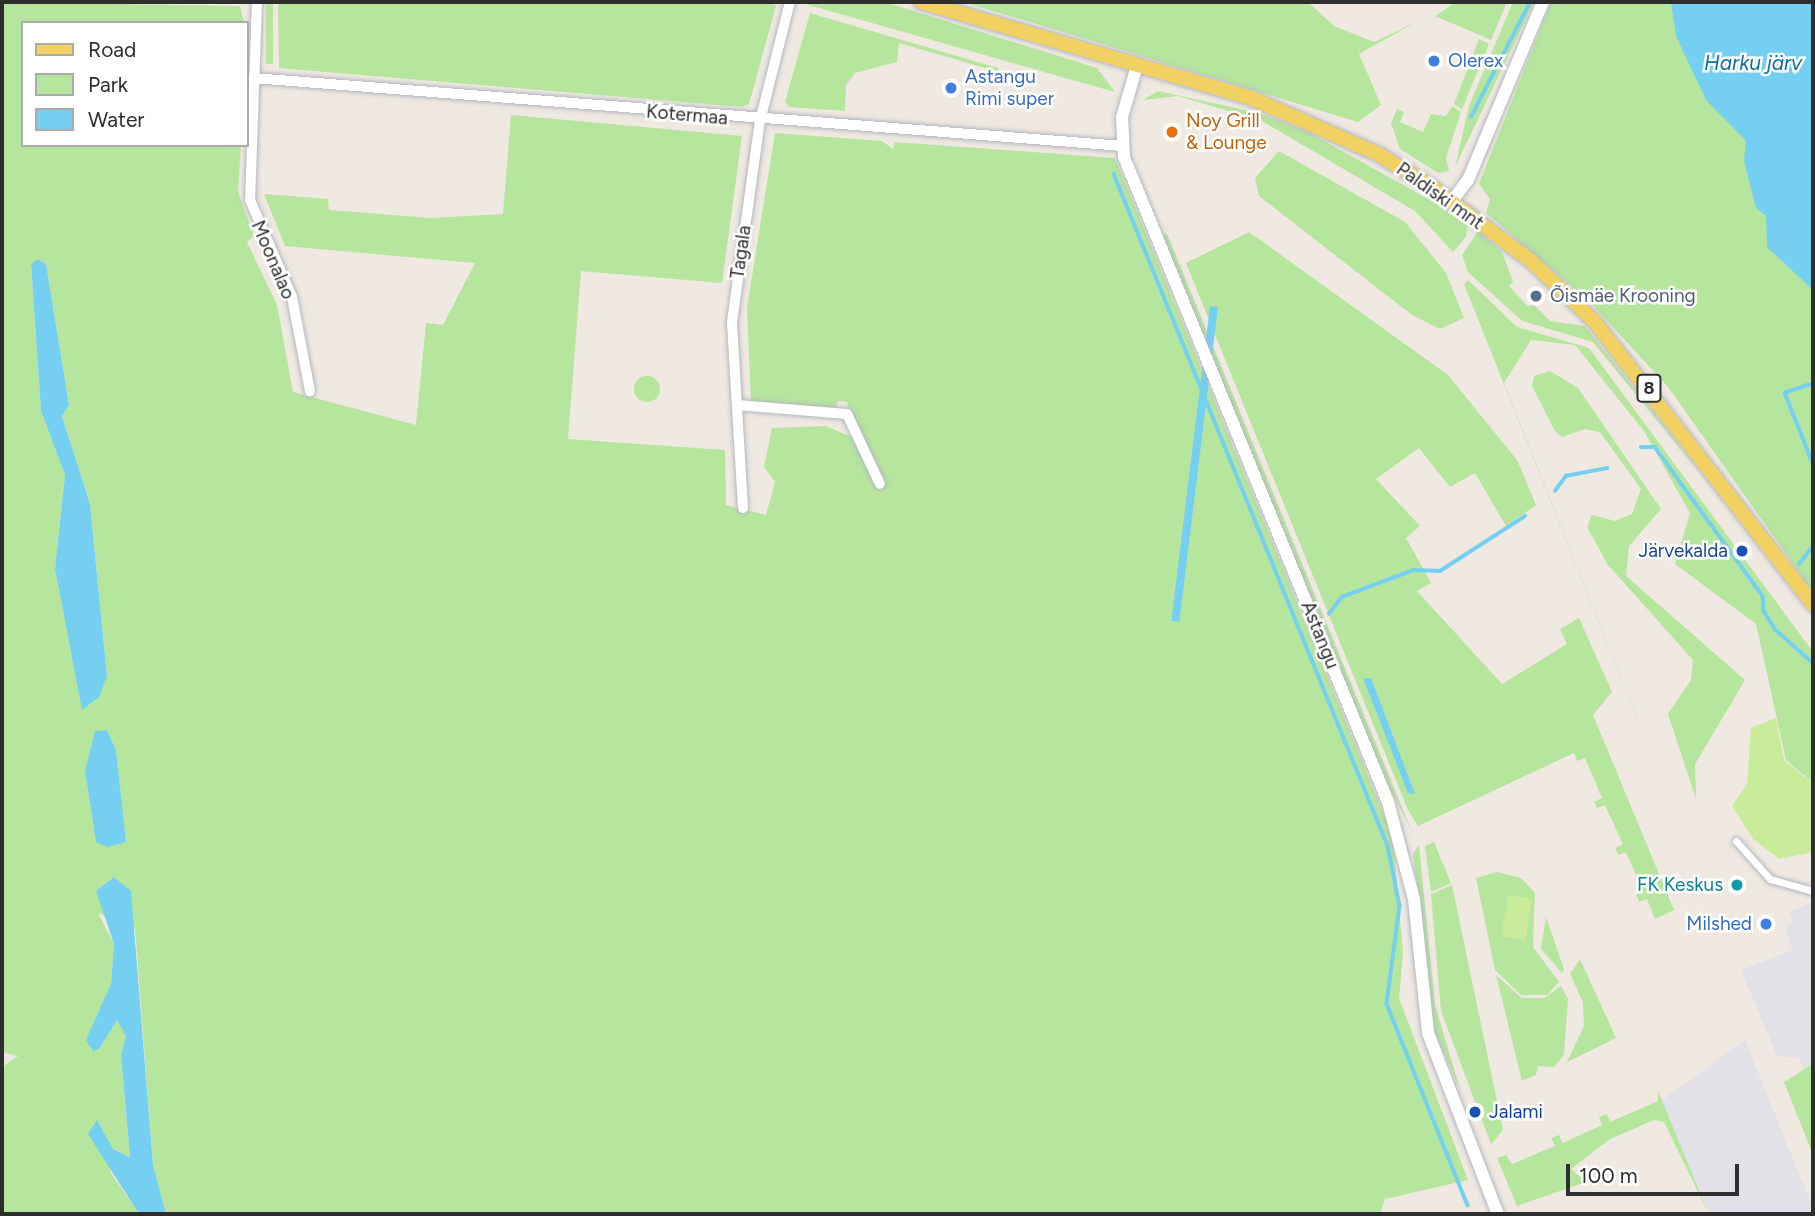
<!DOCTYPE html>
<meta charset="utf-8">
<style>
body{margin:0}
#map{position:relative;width:1815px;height:1216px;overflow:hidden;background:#efe9e1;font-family:Figtree,sans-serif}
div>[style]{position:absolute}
.industrial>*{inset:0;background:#e3e1e8}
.green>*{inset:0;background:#b6e59e;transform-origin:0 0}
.round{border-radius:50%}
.pitch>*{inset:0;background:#c9ec9a;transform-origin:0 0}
.water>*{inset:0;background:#75cff0;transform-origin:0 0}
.stream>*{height:3.5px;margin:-1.75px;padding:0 1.75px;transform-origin:1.75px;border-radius:1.75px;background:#75cff0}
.roads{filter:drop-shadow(0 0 2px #b4b7c1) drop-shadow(0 0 2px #b4b7c1)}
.pedestrian>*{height:7px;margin:-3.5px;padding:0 3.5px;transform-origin:3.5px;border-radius:3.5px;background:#fff}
.minor>*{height:10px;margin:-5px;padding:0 5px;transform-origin:5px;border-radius:5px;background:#fff}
.tertiary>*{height:12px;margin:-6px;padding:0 6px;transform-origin:6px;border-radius:6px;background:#fff}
.primary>*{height:14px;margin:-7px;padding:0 7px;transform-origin:7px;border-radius:7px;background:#f2d163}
.dots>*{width:19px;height:19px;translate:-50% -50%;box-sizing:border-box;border:4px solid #fff;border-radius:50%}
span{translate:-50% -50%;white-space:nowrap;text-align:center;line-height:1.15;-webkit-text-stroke:5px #fff;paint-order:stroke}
.shield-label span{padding:2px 5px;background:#fff;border:2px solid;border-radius:5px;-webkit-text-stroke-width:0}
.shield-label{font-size:18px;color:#2e2e2e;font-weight:700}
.shop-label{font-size:19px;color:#366cbe}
.left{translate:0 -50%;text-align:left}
.right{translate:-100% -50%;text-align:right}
.street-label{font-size:19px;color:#2e2e2e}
.food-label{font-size:19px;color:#c56008}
.service-label{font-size:19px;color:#4e5e75}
.transit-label{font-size:19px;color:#164399}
.culture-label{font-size:19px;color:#0d838f}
.water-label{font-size:21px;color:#0d6fa3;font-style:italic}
.frame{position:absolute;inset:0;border:4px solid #2e2e2e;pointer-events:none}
.legend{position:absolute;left:21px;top:21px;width:228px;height:126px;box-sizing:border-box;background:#fff;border:2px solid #ababab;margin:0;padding:9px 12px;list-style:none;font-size:21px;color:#2e2e2e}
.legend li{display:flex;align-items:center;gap:14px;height:35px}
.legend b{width:35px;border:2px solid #ababab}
.scale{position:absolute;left:1566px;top:1164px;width:173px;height:32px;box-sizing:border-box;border:4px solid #2e2e2e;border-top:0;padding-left:9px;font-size:21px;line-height:24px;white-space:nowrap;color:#2e2e2e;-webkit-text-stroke:5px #fff;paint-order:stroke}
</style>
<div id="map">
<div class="industrial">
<i style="clip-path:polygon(1813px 902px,1813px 1095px,1799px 1058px,1777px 1056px,1741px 970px,1793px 950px,1785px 927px,1793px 923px,1789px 912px)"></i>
<i style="clip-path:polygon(1745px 1040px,1813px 1208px,1813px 1214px,1710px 1214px,1661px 1101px)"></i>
</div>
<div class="green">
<i style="clip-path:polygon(evenodd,2px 2px,240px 6px,244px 23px,23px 23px,23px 145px,241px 145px,238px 192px,254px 236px,247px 242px,277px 305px,293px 392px,416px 425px,426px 323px,443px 325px,475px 263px,285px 246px,264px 194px,328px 199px,329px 210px,430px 218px,503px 214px,511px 115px,742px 136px,722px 283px,581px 271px,568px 439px,725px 450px,726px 505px,766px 515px,775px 482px,764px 467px,772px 428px,826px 426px,856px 439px,847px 402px,838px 401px,835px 410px,751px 402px,747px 308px,775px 133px,882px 141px,893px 149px,894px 142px,1115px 158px,1393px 837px,1403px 953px,1399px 998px,1468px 1180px,1385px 1199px,1380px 1214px,166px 1214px,153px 1165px,135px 928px,98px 913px,114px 944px,111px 984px,87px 1040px,99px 1049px,117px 1019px,126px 1036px,121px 1055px,130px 1157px,113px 1149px,97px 1120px,111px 1173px,139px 1214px,2px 1214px,2px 1067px,18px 1056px,2px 1052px,2px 2px,39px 259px,46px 264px,69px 405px,62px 415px,90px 504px,107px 676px,82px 709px,55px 569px,65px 475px,41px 411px,31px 265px,39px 259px,2px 2px,107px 730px,116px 750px,125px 843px,96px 842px,85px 771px,107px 730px)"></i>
<i style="left:266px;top:2px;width:7px;height:62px"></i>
<i style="clip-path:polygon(278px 2px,771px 2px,776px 6px,749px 104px,742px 107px,279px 68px)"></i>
<i style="clip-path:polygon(798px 2px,885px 2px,1097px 68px,1115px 92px)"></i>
<i style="clip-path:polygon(964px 2px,1308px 2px,1334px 26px,1374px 42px,1416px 22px,1359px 54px,1381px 105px,1358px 122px)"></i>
<i style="clip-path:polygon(1456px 2px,1507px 2px,1491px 40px,1435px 16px)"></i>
<i style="clip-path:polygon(1513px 2px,1534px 2px,1455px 167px,1469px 106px)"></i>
<i style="clip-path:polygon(1551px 2px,1722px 2px,1813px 194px,1813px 592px,1668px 387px,1587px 299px,1486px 213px,1490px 199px,1479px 184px)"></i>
<i style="clip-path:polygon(810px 13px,998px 68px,999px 72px,899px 43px,897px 62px,855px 73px,846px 85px,845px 111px,789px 107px,785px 102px)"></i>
<i style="clip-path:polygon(1479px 39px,1489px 44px,1462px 109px,1454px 104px)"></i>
<i style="clip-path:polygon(1158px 91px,1263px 114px,1310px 133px,1437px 204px,1468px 225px,1466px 237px,1453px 252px,1415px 211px,1262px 121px,1178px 96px,1143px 100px)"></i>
<i style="clip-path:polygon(1452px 106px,1461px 112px,1446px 158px,1449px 171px,1438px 173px,1400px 149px,1391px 123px,1397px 109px,1404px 112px,1400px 122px,1423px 132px,1431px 114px,1446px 116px)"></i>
<i style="clip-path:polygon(1279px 151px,1405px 222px,1446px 273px,1464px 318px,1440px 329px,1412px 315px,1259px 196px,1255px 178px)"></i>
<i style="clip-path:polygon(1478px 231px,1502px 252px,1513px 282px,1509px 286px,1528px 307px,1533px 304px,1550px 321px,1585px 326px,1707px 481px,1593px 342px,1522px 321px,1468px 272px,1462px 255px)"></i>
<i style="clip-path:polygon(1249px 232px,1448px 375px,1517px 460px,1536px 505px,1506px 526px,1475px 473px,1450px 487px,1419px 448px,1376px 479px,1420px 526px,1406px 538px,1431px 583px,1417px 591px,1502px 684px,1567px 644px,1560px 629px,1579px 618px,1612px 692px,1593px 715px,1674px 910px,1655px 919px,1647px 899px,1639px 902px,1636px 894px,1643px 891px,1626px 852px,1618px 855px,1615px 848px,1623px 844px,1605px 805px,1597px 808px,1594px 802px,1602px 798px,1585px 758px,1577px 761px,1574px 753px,1418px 826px,1408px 810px,1186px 263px)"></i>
<i style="clip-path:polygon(1162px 234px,1167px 234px,1412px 832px,1380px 768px)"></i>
<i style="clip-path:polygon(1468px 280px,1517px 327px,1589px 348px,1813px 652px,1813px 783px,1786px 760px,1756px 624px,1675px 564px,1690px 513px,1644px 431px,1575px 345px,1531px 340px,1504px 383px,1738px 971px,1464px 284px)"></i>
<i style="clip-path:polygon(1550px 371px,1578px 388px,1661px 509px,1629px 546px,1626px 576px,1745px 680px,1695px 764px,1696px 799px,1668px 714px,1691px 680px,1693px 660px,1608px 565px,1587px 527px,1592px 515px,1615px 521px,1632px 514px,1641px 489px,1600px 432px,1585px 429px,1562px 437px,1555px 431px,1532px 386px,1534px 376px)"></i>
<i class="round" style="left:634px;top:376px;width:26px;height:26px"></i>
<i style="clip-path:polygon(1434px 842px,1451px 883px,1431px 892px,1425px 846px)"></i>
<i style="clip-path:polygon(1419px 845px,1435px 1005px,1461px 1092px,1435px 1032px,1413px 854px)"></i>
<i style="clip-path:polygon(1497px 872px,1521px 878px,1535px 893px,1533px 947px,1559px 982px,1547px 995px,1521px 995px,1495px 970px,1476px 878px)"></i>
<i style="clip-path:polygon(1452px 885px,1503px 1130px,1491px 1144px,1441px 1011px,1431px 894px)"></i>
<i style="clip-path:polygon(1546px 917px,1564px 969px,1562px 973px,1541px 949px)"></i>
<i style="clip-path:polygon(1580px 959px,1616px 1038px,1567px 1062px,1584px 1026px,1583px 1002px,1570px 974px)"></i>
<i style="clip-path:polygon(1496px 975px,1522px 998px,1544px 998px,1561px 986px,1568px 999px,1564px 1055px,1554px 1067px,1538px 1066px,1536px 1075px,1522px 1081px)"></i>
<i style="clip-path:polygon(1813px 1064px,1813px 1155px,1784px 1082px)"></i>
<i style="clip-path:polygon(1658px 1091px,1709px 1214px,1664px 1122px,1654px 1120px,1610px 1139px,1571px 1169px,1586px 1182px,1517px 1206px,1497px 1158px,1506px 1155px,1512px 1164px,1555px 1146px,1551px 1138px,1559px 1135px,1563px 1143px,1602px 1125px,1599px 1117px,1607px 1114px,1610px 1122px,1658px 1101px)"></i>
</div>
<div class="pitch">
<i style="clip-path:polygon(1776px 718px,1784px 760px,1813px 784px,1813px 852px,1779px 859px,1753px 839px,1732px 806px,1747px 784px,1751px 728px)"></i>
<i style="left:1508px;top:895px;width:24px;height:42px;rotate:9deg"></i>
</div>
<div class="water">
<i style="clip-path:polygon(1671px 2px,1813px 2px,1813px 290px,1767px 247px,1766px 216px,1756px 208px,1744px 161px,1746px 141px,1706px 100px,1676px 36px)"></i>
<i style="clip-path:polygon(38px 259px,46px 264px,69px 405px,62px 416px,90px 504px,107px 676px,99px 697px,82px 710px,55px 569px,65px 475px,41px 411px,31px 264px)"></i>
<i style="left:1210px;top:306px;width:8px;height:317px;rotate:7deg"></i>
<i style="clip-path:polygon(1363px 678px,1371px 678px,1415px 794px,1408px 793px)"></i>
<i style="clip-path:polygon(107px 730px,116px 750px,126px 842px,108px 847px,96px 842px,85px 771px,95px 731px)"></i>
<i style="clip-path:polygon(114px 877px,131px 891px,153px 1165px,166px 1214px,139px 1214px,88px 1134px,97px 1120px,113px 1149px,130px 1157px,121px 1055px,126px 1036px,117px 1020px,99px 1049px,93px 1051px,86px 1040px,111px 984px,114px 944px,96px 891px)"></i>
</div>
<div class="stream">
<i style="left:1471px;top:117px;width:129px;rotate:-62.8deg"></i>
<i style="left:1114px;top:174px;width:726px;rotate:67.82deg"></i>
<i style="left:1388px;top:846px;width:61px;rotate:78.7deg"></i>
<i style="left:1400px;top:906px;width:99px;rotate:97.6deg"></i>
<i style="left:1387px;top:1004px;width:217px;rotate:68.1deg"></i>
<i style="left:1813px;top:384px;width:29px;rotate:162deg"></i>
<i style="left:1785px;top:393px;width:75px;rotate:68.2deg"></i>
<i style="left:1641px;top:447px;width:14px"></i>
<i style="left:1655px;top:447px;width:184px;rotate:54.1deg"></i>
<i style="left:1763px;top:596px;width:15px;rotate:86deg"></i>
<i style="left:1764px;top:611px;width:22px;rotate:58deg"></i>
<i style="left:1776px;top:630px;width:50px;rotate:41.7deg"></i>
<i style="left:1555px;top:491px;width:19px;rotate:-54deg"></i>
<i style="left:1566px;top:476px;width:42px;rotate:-11deg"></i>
<i style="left:1799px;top:564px;width:23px;rotate:-52deg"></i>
<i style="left:1329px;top:614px;width:21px;rotate:-53deg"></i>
<i style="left:1342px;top:597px;width:77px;rotate:-20.6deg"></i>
<i style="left:1414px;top:570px;width:26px;rotate:2deg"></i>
<i style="left:1440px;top:571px;width:101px;rotate:-32.9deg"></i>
</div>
<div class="roads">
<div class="pedestrian">
<i style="left:1736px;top:841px;width:51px;rotate:48.2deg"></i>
<i style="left:1770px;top:879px;width:45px;rotate:15.6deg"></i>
</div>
<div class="minor">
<i style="left:257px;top:2px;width:198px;rotate:92deg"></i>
<i style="left:250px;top:200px;width:106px;rotate:66.6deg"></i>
<i style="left:292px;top:297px;width:96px;rotate:79.2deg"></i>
<i style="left:253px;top:78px;width:872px;rotate:4.47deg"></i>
<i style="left:737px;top:405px;width:110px;rotate:4.7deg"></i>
<i style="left:847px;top:414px;width:77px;rotate:64.8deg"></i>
<i style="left:743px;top:508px;width:186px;rotate:-93.4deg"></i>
<i style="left:732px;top:322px;width:203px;rotate:-82.1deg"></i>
<i style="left:760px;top:121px;width:123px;rotate:-75.9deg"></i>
</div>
<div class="tertiary">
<i style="left:1137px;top:66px;width:53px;rotate:106.4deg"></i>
<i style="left:1122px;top:117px;width:40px;rotate:87.1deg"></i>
<i style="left:1124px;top:157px;width:697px;rotate:67.74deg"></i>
<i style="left:1388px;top:802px;width:100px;rotate:75deg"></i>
<i style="left:1414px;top:899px;width:135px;rotate:84deg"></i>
<i style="left:1428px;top:1033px;width:194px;rotate:68.9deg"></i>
<i style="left:1452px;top:201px;width:26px;rotate:-53deg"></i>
<i style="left:1468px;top:180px;width:193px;rotate:-67.2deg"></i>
</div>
<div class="primary">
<i style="left:921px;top:2px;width:344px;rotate:16.2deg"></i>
<i style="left:1251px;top:98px;width:141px;rotate:23.8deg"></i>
<i style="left:1380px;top:155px;width:62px;rotate:31.9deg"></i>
<i style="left:1433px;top:188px;width:121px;rotate:36.6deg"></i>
<i style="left:1530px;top:260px;width:88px;rotate:43.6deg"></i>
<i style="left:1594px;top:321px;width:358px;rotate:52.3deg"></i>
</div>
</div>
<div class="dots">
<i style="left:1434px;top:61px;background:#3f7fe0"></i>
<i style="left:951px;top:88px;background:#3f7fe0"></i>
<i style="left:1172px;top:132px;background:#e8710a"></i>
<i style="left:1536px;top:296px;background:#5c6f8a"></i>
<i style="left:1742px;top:551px;background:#1a4fb4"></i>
<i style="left:1737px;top:885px;background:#0f9aa8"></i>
<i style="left:1766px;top:924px;background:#3f7fe0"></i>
<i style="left:1475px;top:1112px;background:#1a4fb4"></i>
</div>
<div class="shield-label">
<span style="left:1649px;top:388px">8</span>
</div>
<div class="shop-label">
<span class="left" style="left:1448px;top:61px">Olerex</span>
<span class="left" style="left:965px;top:88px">Astangu<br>Rimi super</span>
<span class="right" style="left:1752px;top:924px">Milshed</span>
</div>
<div class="street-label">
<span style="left:687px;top:115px;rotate:5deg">Kotermaa</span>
<span style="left:1440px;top:196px;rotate:35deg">Paldiski mnt</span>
<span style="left:741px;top:252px;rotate:-82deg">Tagala</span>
<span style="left:273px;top:260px;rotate:67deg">Moonalao</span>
<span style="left:1320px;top:635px;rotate:68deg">Astangu</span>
</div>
<div class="food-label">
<span class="left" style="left:1186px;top:132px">Noy Grill<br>&amp; Lounge</span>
</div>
<div class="service-label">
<span class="left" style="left:1550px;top:296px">Õismäe Krooning</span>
</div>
<div class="transit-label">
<span class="right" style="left:1728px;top:551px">Järvekalda</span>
<span class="left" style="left:1489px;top:1112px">Jalami</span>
</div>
<div class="culture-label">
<span class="right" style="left:1723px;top:885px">FK Keskus</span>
</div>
<div class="water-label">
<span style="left:1753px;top:63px">Harku järv</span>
</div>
<div class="frame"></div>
<ul class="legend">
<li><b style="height:9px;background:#f2d163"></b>Road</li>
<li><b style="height:19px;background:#b6e59e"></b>Park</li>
<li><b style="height:19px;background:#75cff0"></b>Water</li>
</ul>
<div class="scale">100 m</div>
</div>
